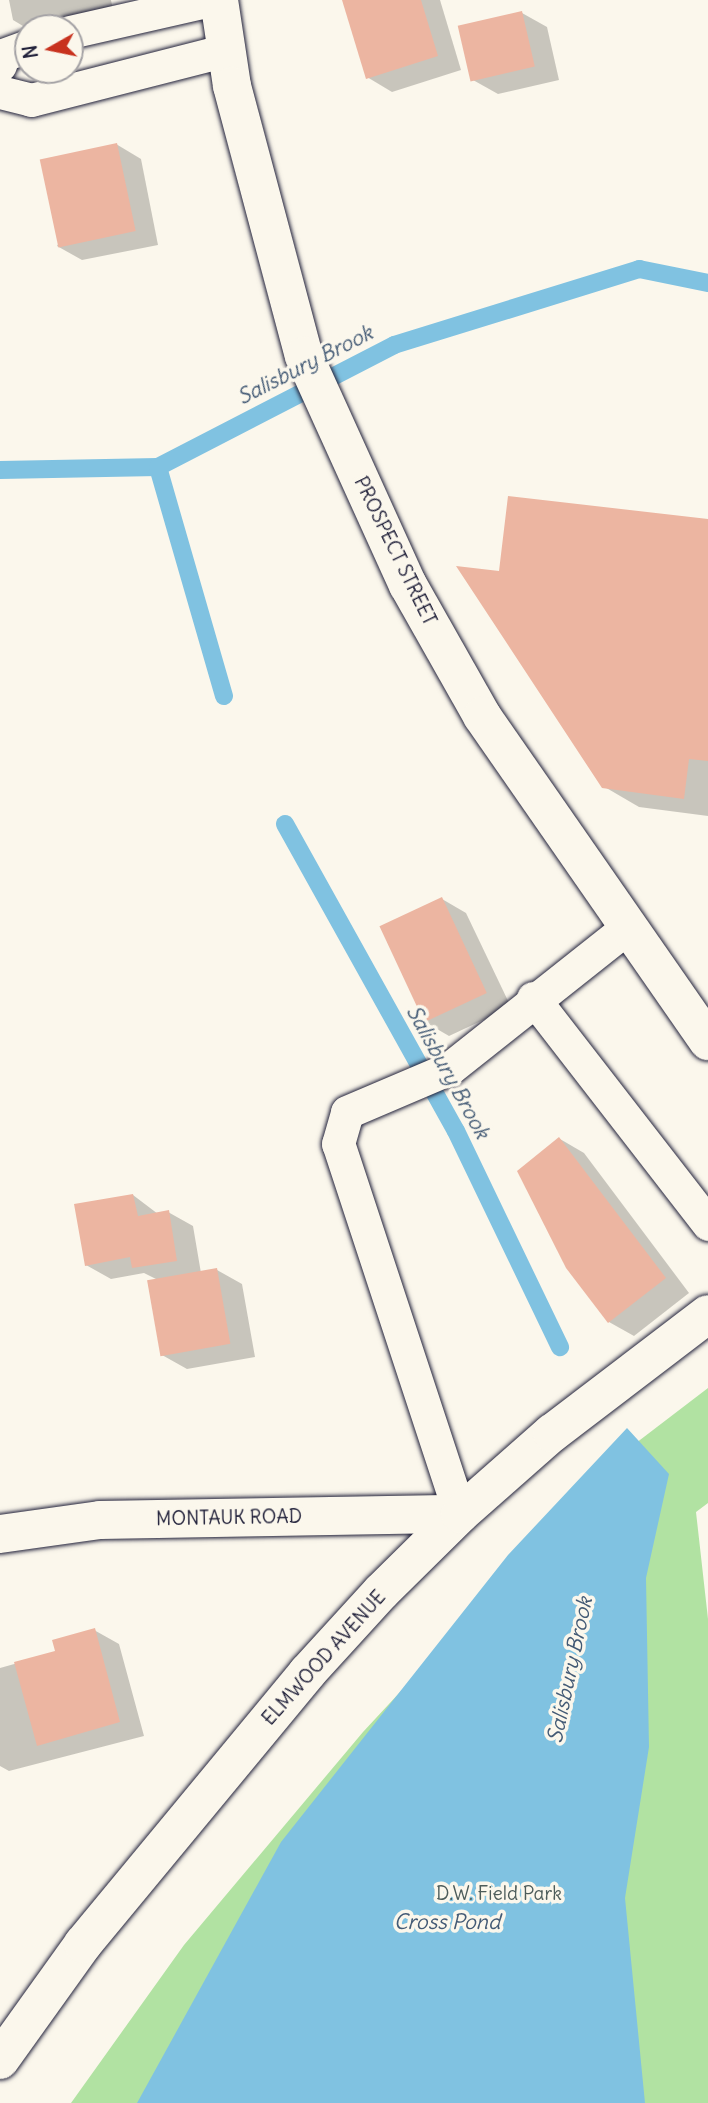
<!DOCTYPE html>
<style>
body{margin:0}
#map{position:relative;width:708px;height:2103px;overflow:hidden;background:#fbf7ec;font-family:Delius,sans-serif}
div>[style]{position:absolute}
.green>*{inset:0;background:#b1e2a2}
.water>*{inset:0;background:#80c2e1}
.shadow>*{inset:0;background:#0003}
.stream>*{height:18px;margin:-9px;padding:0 9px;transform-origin:9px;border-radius:9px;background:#80c2e1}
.building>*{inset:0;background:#ecb5a1;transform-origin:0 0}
.roads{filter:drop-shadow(0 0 2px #22223b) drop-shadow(0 0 2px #22223b)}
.lane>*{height:33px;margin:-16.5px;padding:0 16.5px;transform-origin:16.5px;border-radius:16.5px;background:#fbf7ec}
.street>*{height:38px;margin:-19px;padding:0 19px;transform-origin:19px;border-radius:19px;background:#fbf7ec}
.secondary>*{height:38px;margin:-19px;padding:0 19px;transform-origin:19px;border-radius:19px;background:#fbf7ec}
span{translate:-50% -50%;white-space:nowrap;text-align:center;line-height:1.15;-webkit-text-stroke:7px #fbf7ec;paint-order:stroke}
.street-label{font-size:19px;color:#22223b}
.park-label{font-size:19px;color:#4d5c5a}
.water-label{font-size:21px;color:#435a75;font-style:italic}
.north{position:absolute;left:14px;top:14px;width:70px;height:70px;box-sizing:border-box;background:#fbf7ec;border:2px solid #a4a2a5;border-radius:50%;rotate:261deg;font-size:19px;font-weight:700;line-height:28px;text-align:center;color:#22223b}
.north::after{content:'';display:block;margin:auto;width:24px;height:32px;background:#c8321e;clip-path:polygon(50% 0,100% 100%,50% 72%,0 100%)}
</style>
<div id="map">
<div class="green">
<i style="clip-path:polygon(708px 1388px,708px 1503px,696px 1512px,708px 1619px,708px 2103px,71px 2103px,184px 1945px,363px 1732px,491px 1594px,585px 1482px)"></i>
</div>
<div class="water">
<i style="clip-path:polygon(627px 1428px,669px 1474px,646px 1578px,649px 1747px,625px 1898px,645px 2103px,137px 2103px,281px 1842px,508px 1555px)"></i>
</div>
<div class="shadow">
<i style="clip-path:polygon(9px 0,111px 0,115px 20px,69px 28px,28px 29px,13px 20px)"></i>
<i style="clip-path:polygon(344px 0,440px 0,461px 70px,392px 92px,367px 77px)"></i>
<i style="clip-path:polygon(522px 13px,547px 27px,559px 80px,498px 94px,473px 80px)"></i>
<i style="clip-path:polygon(116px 144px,141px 159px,158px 245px,82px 260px,57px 246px)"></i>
<i style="clip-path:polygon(708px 520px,708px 816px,639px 807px,603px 786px,500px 573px)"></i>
<i style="clip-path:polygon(442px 899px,466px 913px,511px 1007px,449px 1036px,425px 1022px)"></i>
<i style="clip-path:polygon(560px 1139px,584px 1153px,689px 1293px,634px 1336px,609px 1322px)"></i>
<i style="clip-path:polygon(133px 1195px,158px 1214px,168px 1212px,193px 1226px,201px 1273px,217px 1270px,242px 1284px,255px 1357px,187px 1369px,162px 1355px,158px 1280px,144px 1273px,111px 1279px,86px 1265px)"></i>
<i style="clip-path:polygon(94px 1630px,119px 1644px,144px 1736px,9px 1771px,0 1766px,0 1668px,57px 1652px)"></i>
</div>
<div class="stream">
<i style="left:0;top:470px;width:158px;rotate:-1.1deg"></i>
<i style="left:224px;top:696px;width:238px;rotate:-106.1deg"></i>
<i style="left:158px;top:467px;width:266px;rotate:-27.3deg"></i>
<i style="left:394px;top:345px;width:257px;rotate:-17.2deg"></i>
<i style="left:639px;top:269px;width:70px;rotate:11.5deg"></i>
<i style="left:285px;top:824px;width:351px;rotate:60.9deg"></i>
<i style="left:456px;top:1131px;width:240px;rotate:64.3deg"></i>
</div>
<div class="building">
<i style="clip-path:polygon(342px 0,421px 0,438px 56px,366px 79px)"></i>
<i style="left:522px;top:11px;width:57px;height:66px;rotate:77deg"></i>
<i style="left:117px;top:143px;width:90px;height:79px;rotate:78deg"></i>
<i style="clip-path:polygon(508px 496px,708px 519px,708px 761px,689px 759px,684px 799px,602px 788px,456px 566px,499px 571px)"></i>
<i style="left:442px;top:897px;width:106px;height:69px;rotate:65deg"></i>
<i style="clip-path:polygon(559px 1137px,666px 1278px,608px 1323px,566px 1268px,517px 1171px)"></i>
<i style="clip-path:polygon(133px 1194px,138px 1216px,169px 1210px,177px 1261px,132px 1268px,130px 1257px,85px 1266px,74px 1204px)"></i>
<i style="left:217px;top:1268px;width:77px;height:71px;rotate:80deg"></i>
<i style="clip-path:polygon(95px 1628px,120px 1722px,37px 1746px,14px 1662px,55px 1651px,52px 1640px)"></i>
</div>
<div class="roads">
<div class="lane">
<i style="left:70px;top:32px;width:145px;rotate:-12.8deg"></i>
<i style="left:0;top:65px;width:10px;rotate:-73deg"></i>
<i style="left:3px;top:55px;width:27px;rotate:-20deg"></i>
<i style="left:0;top:92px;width:32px;rotate:14deg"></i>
<i style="left:31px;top:100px;width:202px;rotate:-14.3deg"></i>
<i style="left:533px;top:998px;width:286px;rotate:52.2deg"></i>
<i style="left:460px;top:1514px;width:390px;rotate:-108.2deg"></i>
<i style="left:338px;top:1144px;width:33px;rotate:-74deg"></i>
<i style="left:347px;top:1112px;width:112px;rotate:-23.1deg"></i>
<i style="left:450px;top:1068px;width:227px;rotate:-38.4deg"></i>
</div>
<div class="street">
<i style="left:0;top:1534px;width:101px;rotate:-8deg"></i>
<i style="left:100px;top:1520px;width:360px;rotate:-1deg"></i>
<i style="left:0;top:2060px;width:143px;rotate:-54.4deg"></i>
<i style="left:83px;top:1944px;width:352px;rotate:-50.4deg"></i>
<i style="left:307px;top:1673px;width:110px;rotate:-47.6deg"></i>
<i style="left:381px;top:1592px;width:111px;rotate:-44.6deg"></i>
<i style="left:460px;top:1514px;width:123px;rotate:-41.4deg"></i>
<i style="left:552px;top:1433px;width:196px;rotate:-37.3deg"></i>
</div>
<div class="secondary">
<i style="left:219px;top:0;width:87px;rotate:81.4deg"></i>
<i style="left:232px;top:86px;width:279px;rotate:75.1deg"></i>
<i style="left:304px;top:356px;width:252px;rotate:65.6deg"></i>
<i style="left:408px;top:585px;width:150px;rotate:60.5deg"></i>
<i style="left:482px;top:716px;width:396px;rotate:55.2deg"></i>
</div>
</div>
<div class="street-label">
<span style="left:395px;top:551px;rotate:64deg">PROSPECT STREET</span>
<span style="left:229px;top:1518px;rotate:-1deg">MONTAUK ROAD</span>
<span style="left:324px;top:1658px;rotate:-48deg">ELMWOOD AVENUE</span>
</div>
<div class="park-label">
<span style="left:499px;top:1894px">D.W. Field Park</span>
</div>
<div class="water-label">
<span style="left:305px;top:365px;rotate:-27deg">Salisbury Brook</span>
<span style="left:448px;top:1072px;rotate:61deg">Salisbury Brook</span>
<span style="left:570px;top:1670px;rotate:-78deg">Salisbury Brook</span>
<span style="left:447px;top:1922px">Cross Pond</span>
</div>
<div class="north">N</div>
</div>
